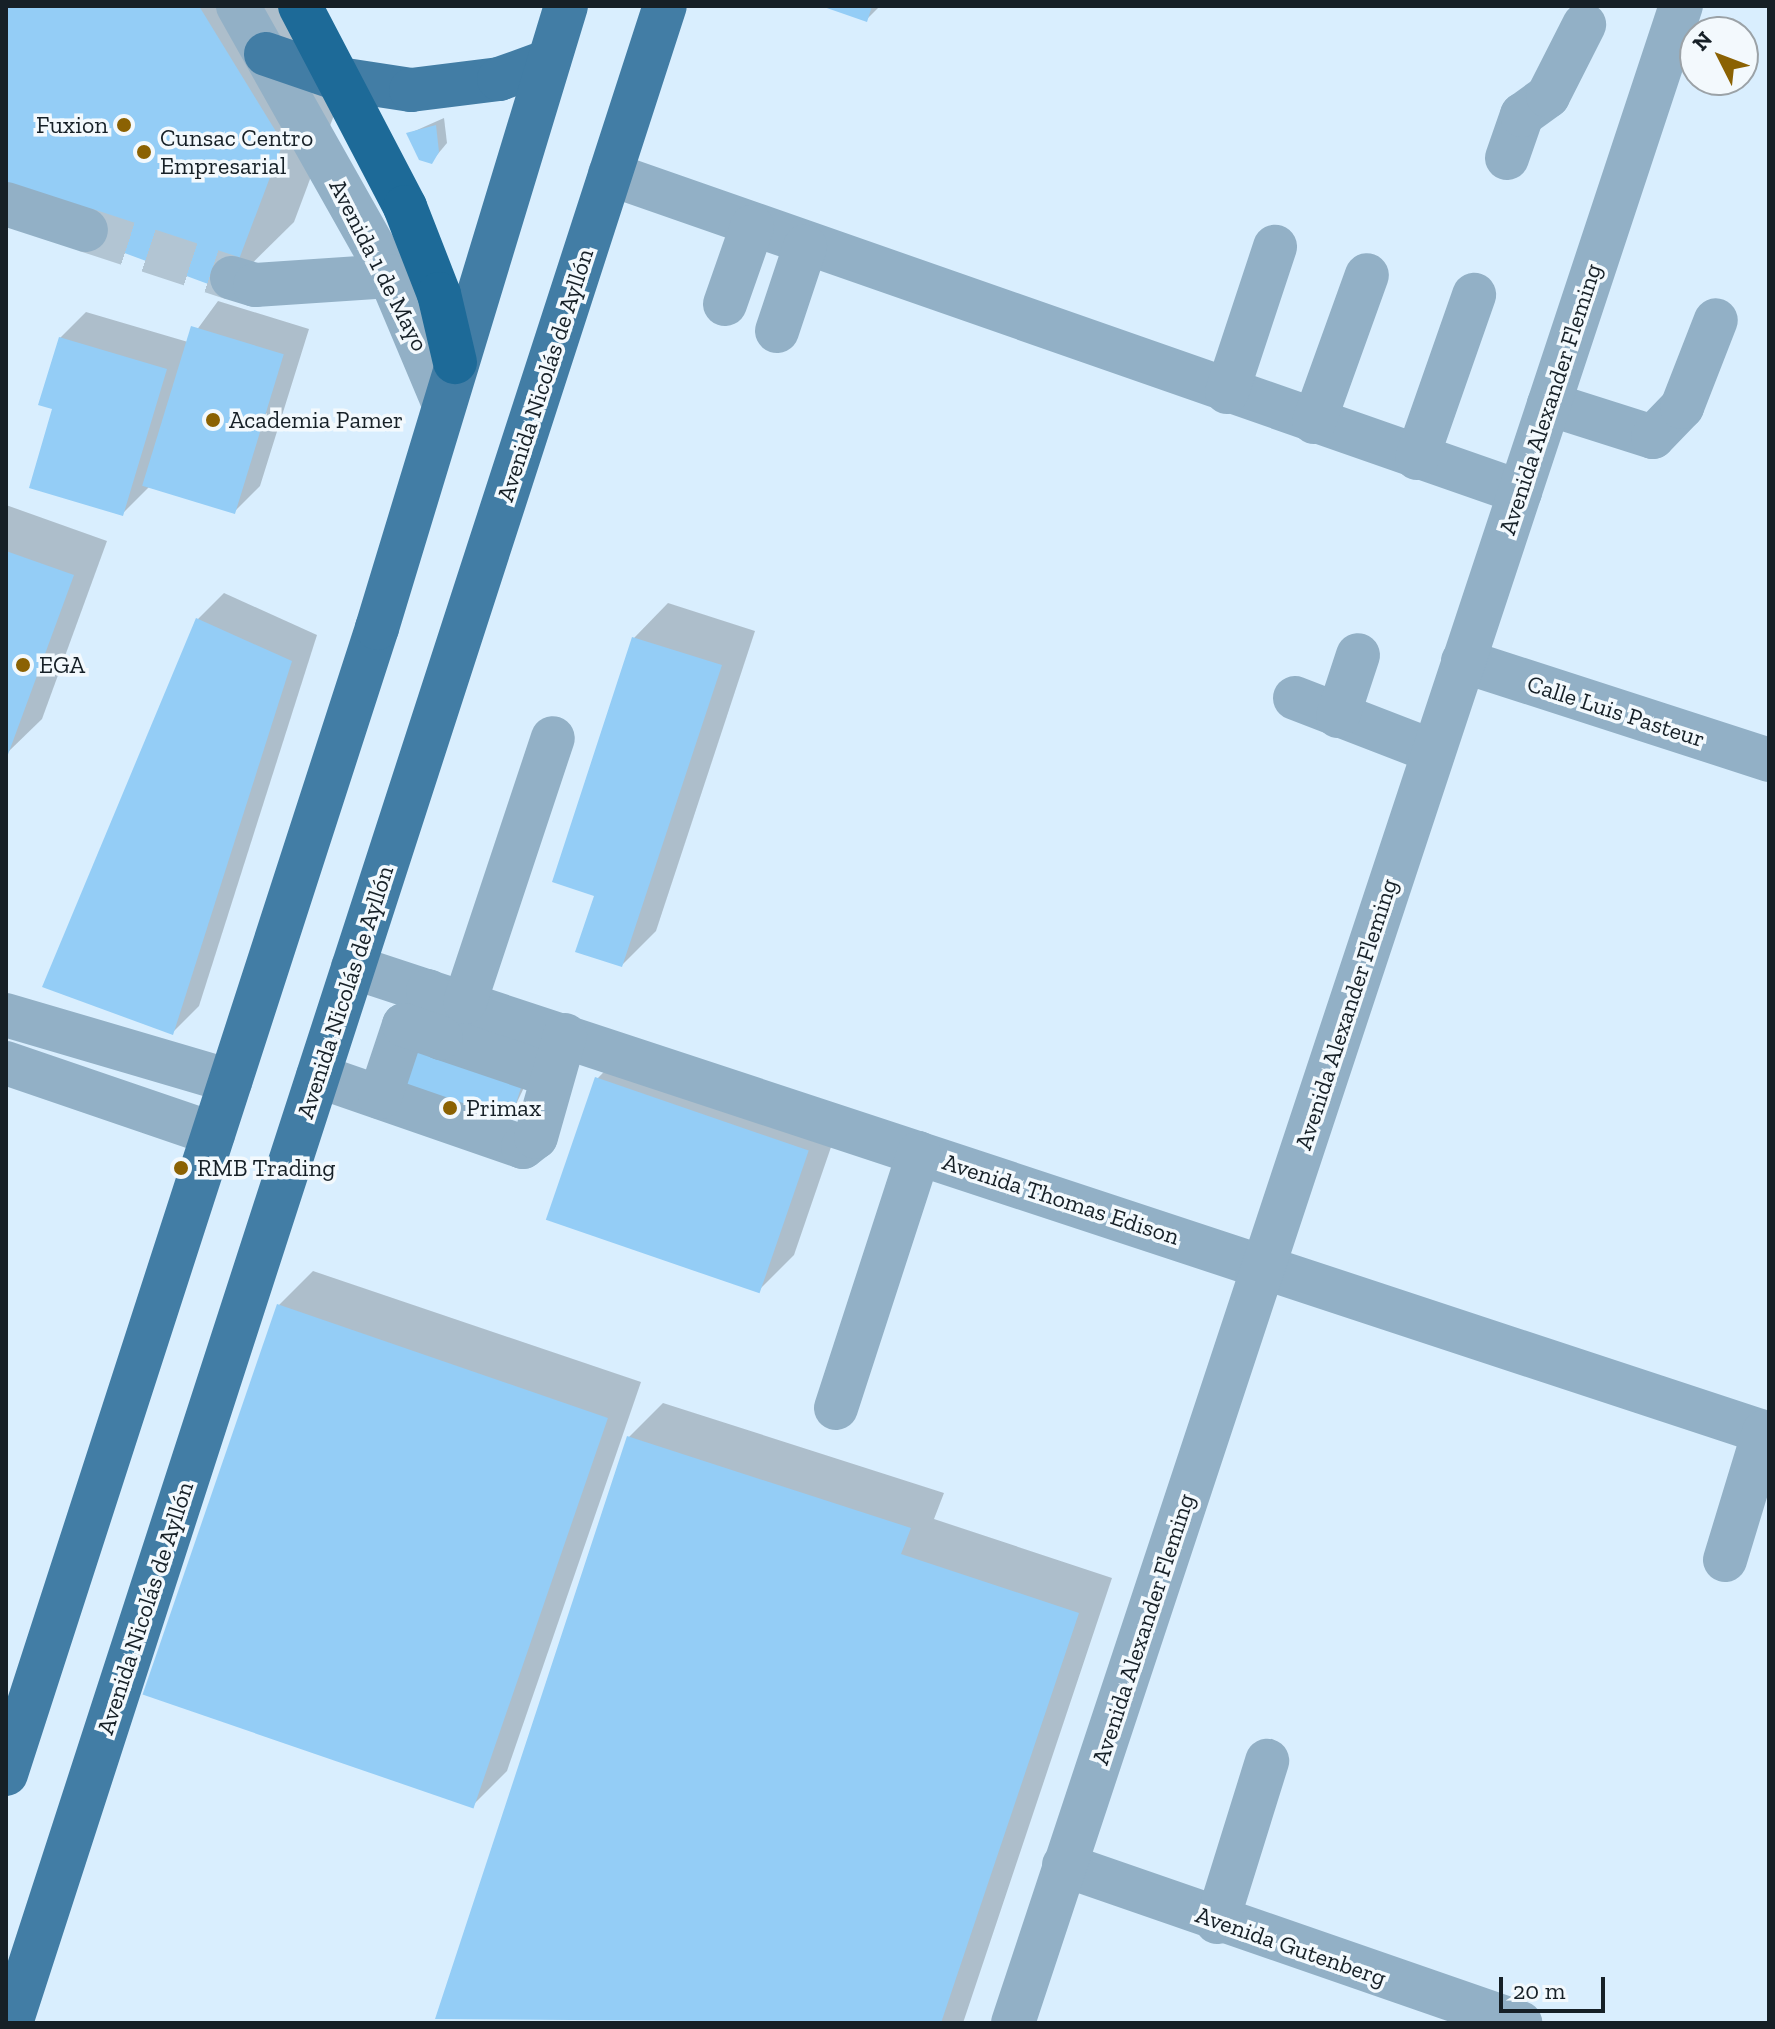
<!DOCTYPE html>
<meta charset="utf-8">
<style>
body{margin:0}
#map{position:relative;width:1775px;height:2029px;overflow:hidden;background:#d9eefe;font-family:"Zilla Slab",serif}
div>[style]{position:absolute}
.shadow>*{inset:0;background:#0003}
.building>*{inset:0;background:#94cdf6;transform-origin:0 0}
.minor-tunnel>*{height:44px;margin-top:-22px;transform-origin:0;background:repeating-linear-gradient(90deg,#b2c5d3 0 44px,transparent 0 66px)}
.minor>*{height:44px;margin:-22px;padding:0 22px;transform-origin:22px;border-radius:22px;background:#92b0c6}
.major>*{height:44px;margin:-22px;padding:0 22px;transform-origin:22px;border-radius:22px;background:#427da5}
.highway>*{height:44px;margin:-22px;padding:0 22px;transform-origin:22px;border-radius:22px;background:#1d6a98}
.dots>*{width:22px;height:22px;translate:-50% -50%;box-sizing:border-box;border:4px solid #f3f9fd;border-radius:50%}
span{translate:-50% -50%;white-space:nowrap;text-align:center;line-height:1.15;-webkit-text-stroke:7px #f3f9fd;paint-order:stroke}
.poi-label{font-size:24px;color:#162027}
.right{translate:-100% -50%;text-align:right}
.left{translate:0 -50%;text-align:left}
.street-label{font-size:24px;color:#162027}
.frame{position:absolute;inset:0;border:8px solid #162027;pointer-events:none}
.north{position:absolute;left:1679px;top:16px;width:80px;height:80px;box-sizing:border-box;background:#f3f9fd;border:2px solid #9ba2a7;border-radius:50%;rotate:312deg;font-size:22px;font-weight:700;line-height:32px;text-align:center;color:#162027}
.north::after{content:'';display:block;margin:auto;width:28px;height:36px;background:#8b6203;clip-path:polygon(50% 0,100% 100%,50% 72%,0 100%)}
.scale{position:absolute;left:1499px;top:1977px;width:106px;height:36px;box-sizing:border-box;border:4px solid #162027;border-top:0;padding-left:10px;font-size:24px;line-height:28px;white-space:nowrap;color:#162027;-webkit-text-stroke:6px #f3f9fd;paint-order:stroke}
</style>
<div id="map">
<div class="shadow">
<i style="clip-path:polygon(6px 6px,306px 6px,349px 75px,294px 222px,227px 288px)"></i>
<i style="clip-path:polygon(825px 6px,880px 6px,866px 20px)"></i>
<i style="clip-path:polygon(444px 118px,447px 143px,432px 161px,408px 134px)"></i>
<i style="clip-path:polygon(218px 301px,309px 329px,260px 486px,234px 512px,149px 487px,123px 513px,55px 408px,60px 338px,86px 312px,188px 342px)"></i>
<i style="clip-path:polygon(6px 505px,107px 541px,42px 719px,7px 753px)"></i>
<i style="clip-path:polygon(224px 593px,317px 635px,199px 1006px,173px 1032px,198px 619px)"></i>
<i style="clip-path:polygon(668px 603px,755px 631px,656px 931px,622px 965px,597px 894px,634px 638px)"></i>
<i style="clip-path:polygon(631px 1044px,842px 1115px,794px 1255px,760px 1289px,597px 1079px)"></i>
<i style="clip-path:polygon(379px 1076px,529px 1077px,509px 1119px)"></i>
<i style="clip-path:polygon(313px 1271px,641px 1382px,507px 1771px,473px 1805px,279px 1305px)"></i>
<i style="clip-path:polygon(663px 1403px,944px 1493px,934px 1519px,1112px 1578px,963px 2023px,437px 2018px,629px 1437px)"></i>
</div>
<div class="building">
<i style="clip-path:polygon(6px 6px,199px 6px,283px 143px,227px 291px,84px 238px,6px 189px)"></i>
<i style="clip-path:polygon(821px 6px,872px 6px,867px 22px)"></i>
<i style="clip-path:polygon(436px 125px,439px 152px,432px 164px,419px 160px,406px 133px)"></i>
<i style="left:191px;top:326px;width:97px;height:167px;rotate:17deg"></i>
<i style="clip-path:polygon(59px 337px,167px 369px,123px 516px,29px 488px,52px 409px,38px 405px)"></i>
<i style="clip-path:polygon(6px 551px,74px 575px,6px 760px)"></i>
<i style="clip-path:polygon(196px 618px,292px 661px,173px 1035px,42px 987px)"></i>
<i style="clip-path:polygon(632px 637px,722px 665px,622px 967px,575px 952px,594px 896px,552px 882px)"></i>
<i style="left:389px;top:1041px;width:140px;height:38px;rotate:18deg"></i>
<i style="left:595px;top:1077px;width:226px;height:151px;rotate:19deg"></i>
<i style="left:277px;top:1304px;width:350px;height:413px;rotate:19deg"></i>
<i style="clip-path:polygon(627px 1436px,911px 1528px,901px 1554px,1079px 1613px,941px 2023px,435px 2019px)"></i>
</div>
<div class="minor-tunnel">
<i style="left:86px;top:230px;width:154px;rotate:18.2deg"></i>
</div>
<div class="minor">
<i style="left:238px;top:6px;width:310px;rotate:60.6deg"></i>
<i style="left:390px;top:276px;width:137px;rotate:67.2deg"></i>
<i style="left:1507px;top:158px;width:46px;rotate:-70.8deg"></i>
<i style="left:1522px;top:115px;width:32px;rotate:-36deg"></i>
<i style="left:1548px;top:96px;width:80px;rotate:-63.1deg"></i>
<i style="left:610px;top:174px;width:964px;rotate:19.26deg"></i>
<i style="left:6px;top:204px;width:84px;rotate:18deg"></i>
<i style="left:232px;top:278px;width:24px;rotate:17deg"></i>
<i style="left:255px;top:285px;width:135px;rotate:-3.8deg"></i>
<i style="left:725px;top:304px;width:82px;rotate:-70.7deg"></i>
<i style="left:777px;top:331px;width:89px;rotate:-71.6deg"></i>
<i style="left:1227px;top:392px;width:153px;rotate:-71.7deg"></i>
<i style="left:1549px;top:404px;width:109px;rotate:17.6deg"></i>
<i style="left:1653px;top:437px;width:42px;rotate:-46deg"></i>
<i style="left:1682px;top:407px;width:93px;rotate:-68.7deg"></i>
<i style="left:1314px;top:422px;width:156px;rotate:-70.2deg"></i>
<i style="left:1417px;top:458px;width:173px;rotate:-70.7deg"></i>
<i style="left:1463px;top:661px;width:322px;rotate:17.9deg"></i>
<i style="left:1295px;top:698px;width:147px;rotate:21.1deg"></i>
<i style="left:1338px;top:716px;width:64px;rotate:-71.8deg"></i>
<i style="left:353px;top:967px;width:1491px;rotate:18.25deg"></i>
<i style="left:428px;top:991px;width:49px;rotate:74.5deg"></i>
<i style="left:441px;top:1038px;width:115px;rotate:18.7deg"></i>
<i style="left:465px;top:1002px;width:278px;rotate:-71.6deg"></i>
<i style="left:6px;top:1015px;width:234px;rotate:16.4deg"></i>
<i style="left:6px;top:1063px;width:219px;rotate:18.9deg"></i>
<i style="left:318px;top:1076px;width:217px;rotate:19.1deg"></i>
<i style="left:523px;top:1147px;width:16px;rotate:-38deg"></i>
<i style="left:536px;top:1137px;width:106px;rotate:-74.1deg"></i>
<i style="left:380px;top:1097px;width:76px;rotate:-71.6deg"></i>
<i style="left:404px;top:1025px;width:39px;rotate:19deg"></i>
<i style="left:836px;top:1408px;width:268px;rotate:-72deg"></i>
<i style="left:1725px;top:1560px;width:134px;rotate:-73.1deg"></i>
<i style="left:1064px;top:1865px;width:483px;rotate:19.1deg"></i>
<i style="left:1217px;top:1922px;width:169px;rotate:-72.7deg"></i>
<i style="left:1013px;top:2023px;width:2125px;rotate:-71.68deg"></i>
</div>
<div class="major">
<i style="left:266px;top:54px;width:77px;rotate:18.9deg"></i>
<i style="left:339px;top:79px;width:73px;rotate:8.7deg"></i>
<i style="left:411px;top:90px;width:89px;rotate:-7.1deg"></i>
<i style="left:499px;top:79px;width:53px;rotate:-19.8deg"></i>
<i style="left:6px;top:1774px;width:1205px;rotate:-72.06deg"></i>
<i style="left:377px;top:628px;width:650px;rotate:-73.1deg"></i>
<i style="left:11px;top:2023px;width:2120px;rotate:-72.04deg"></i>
</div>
<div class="highway">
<i style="left:300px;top:6px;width:227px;rotate:62.4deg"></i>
<i style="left:405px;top:207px;width:93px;rotate:68.7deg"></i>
<i style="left:439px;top:294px;width:70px;rotate:76.8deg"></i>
</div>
<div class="dots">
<i style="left:124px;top:125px;background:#8b6203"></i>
<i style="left:144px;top:152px;background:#8b6203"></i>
<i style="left:213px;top:420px;background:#8b6203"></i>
<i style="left:23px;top:665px;background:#8b6203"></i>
<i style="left:450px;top:1108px;background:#8b6203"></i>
<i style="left:181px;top:1168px;background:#8b6203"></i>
</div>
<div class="poi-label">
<span class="right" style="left:108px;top:125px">Fuxion</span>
<span class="left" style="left:160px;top:152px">Cunsac Centro<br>Empresarial</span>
<span class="left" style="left:229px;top:420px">Academia Pamer</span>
<span class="left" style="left:39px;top:665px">EGA</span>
<span class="left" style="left:466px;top:1108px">Primax</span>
<span class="left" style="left:197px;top:1168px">RMB Trading</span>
</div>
<div class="street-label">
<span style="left:379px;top:265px;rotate:63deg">Avenida 1 de Mayo</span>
<span style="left:545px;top:375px;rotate:-72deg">Avenida Nicolás de Ayllón</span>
<span style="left:1550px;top:399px;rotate:-72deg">Avenida Alexander Fleming</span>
<span style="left:1616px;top:711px;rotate:18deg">Calle Luis Pasteur</span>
<span style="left:345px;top:992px;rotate:-72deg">Avenida Nicolás de Ayllón</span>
<span style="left:1346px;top:1014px;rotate:-72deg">Avenida Alexander Fleming</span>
<span style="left:1061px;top:1199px;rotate:18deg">Avenida Thomas Edison</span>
<span style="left:145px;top:1608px;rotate:-72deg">Avenida Nicolás de Ayllón</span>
<span style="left:1143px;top:1629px;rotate:-72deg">Avenida Alexander Fleming</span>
<span style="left:1291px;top:1946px;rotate:19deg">Avenida Gutenberg</span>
</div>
<div class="frame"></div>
<div class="north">N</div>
<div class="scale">20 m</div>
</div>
